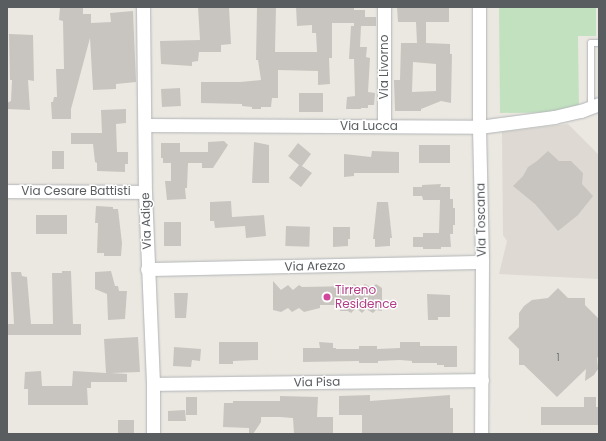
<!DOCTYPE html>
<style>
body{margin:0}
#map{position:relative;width:606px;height:441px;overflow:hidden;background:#ebe8e1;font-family:Poppins,sans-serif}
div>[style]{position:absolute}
.education>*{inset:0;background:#ded9d2}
.green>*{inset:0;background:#c2e1bf}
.building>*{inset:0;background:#c8c5c0;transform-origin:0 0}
.roads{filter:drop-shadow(0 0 1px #b1b4b7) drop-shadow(0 0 1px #b1b4b7)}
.lane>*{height:6px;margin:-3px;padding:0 3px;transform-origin:3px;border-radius:3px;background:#fff}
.street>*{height:13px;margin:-6.5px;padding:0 6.5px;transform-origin:6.5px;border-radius:6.5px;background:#fff}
.dots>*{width:11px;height:11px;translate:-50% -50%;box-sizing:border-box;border:2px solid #fff;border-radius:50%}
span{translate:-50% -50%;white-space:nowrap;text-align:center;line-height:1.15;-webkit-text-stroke:3px #fff;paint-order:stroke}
.number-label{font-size:10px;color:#757778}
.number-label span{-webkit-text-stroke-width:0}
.street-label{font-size:12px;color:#595d60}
.hotel-label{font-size:12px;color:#b23c85}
.left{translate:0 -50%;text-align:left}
.frame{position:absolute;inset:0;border:8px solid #595d60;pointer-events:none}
</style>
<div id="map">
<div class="education">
<i style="clip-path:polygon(568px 124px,599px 155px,599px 279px,499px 274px,507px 241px,503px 235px,502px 132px)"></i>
</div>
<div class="green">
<i style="clip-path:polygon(499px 7px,596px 7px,596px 36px,578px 36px,579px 112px,500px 113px)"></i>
</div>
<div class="building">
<i style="clip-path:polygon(60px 7px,83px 7px,83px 14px,91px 14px,91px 23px,111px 22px,110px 13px,133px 11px,136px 82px,116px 84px,116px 89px,93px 90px,90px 38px,71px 109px,71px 119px,52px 119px,51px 102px,53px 102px,54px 97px,57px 97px,56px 69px,64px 69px,63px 21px,59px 20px)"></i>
<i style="clip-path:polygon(198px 7px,229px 7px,231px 44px,221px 45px,221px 52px,199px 52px,198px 61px,192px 62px,192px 66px,161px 64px,160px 41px,200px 40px)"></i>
<i style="clip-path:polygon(257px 7px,276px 7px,275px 52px,317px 52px,316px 33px,312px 33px,312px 25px,297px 26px,296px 7px,354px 7px,354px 10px,365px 10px,365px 17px,376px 17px,376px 26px,354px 26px,354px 23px,332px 23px,332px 58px,329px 58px,330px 84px,318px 85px,318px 71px,278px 70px,278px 98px,272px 98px,271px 107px,261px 107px,261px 109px,252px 109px,252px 107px,242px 106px,242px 104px,201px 103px,201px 82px,240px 82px,261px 80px,258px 60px,256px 60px)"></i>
<i style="clip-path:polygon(evenodd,397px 7px,449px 7px,449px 22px,426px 22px,426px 43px,450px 44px,450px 54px,452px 54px,451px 103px,441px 101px,421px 109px,421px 111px,395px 111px,394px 80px,400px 80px,401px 43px,417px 43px,416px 22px,398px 22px,397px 7px,413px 62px,436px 64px,436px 91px,412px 92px,413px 62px)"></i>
<i style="clip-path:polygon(351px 26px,361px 26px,360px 47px,367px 47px,366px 57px,370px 58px,368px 92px,375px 93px,374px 105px,368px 105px,368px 108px,361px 108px,361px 109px,346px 109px,347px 97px,355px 96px,354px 59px,349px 59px)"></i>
<i style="clip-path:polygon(9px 34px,33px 35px,34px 81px,28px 80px,30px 110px,7px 109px,7px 103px,11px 101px,12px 80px,10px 80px)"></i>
<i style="left:180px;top:88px;width:18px;height:19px;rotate:87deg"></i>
<i style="left:299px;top:93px;width:24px;height:19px"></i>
<i style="clip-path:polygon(126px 109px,126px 123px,116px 124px,117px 152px,128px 152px,128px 164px,125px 164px,125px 172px,97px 171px,97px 163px,95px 162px,93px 144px,71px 144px,71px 133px,102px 133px,101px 110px)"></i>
<i style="clip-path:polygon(224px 141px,228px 145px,213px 168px,202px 168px,202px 163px,188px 163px,187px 188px,185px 188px,186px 199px,167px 200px,165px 181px,171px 181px,171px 163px,163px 163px,163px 158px,161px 158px,161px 143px,180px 143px,180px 152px,208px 152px,208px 142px)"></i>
<i style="clip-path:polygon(254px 142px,269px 145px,269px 183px,252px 183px)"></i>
<i style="clip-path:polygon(298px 143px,311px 154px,302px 166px,312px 173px,301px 187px,289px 178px,299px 165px,288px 156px)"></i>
<i style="left:450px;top:145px;width:18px;height:31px;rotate:90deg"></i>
<i style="left:52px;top:151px;width:12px;height:18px"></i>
<i style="clip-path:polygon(372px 151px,399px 152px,399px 173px,354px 173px,354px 176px,344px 177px,344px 154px,371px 157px)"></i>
<i style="clip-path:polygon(548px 151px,559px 161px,571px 161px,583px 173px,582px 184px,593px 196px,578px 215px,558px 231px,535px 204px,513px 186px,523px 176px,528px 167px,537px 161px)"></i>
<i style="clip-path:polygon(441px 184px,440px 187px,450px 187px,450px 199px,453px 199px,453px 208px,455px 208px,455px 225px,453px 225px,453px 234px,450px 234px,451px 247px,441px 247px,441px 249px,423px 249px,423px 247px,413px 247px,413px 237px,423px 237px,423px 233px,439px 233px,440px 200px,423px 200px,422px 196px,413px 196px,413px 187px,422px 187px,422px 185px)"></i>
<i style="clip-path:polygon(231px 201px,232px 217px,264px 215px,266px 236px,246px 238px,245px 226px,215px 228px,214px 221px,210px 221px,210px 202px)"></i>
<i style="clip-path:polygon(377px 202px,388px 202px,392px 238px,390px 238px,390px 246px,375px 247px,375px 239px,373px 239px)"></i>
<i style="clip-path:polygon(96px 206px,113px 207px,113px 209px,118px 209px,122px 243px,121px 256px,104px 256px,104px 253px,97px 253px,98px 223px,95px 223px)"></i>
<i style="left:36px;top:215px;width:31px;height:19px"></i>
<i style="left:164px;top:222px;width:17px;height:24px"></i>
<i style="left:286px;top:226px;width:24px;height:20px;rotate:2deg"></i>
<i style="clip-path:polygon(333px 227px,350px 227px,350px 239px,348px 239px,348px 246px,333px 247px)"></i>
<i style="clip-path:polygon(62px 271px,71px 271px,73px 324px,81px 324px,81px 335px,7px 335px,7px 324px,14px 324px,11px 272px,21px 272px,22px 276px,27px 277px,31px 324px,53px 324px,52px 273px,62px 273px)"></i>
<i style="clip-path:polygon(111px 271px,115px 286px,118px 286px,119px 291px,127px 291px,125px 319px,108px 320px,107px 294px,95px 289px,95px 272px)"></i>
<i style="clip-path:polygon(273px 281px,281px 290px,288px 285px,293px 290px,299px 285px,302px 287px,352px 286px,354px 284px,360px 288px,365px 284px,372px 288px,376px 284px,382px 288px,382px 311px,376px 310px,373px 313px,366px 309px,362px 313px,356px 308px,351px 313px,348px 311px,340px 311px,339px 305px,320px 305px,320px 308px,304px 312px,299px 308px,292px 312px,288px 308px,281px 312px,273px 310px)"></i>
<i style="clip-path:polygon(558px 288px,568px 298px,585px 298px,585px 305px,599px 319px,599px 356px,597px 358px,598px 369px,594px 375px,585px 381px,586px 369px,557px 397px,524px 365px,519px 365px,519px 349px,508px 338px,519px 327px,519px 313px,524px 306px,532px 300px,548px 298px)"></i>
<i style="clip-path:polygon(174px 293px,188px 293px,186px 318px,175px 318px)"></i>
<i style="clip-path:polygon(427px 294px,450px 295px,450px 317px,438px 317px,438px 320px,428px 320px)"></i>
<i style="clip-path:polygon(138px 337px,140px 372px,111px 373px,127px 374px,127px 382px,91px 382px,91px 388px,87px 388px,88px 405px,28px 405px,28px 389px,24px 389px,25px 372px,41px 371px,42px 386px,72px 386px,73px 371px,106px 373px,104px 339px)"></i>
<i style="clip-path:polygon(219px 342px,258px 342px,258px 360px,233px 361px,233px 364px,219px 364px)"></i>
<i style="clip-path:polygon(319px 342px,333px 343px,333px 348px,336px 348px,336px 349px,359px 349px,359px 346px,377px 346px,377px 349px,400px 348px,400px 342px,420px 342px,420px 346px,457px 346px,457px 367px,444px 367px,444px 365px,437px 365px,437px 363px,412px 363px,412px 361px,400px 360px,378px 361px,378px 363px,359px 363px,359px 361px,303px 362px,303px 348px,320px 348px)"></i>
<i style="clip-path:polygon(174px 347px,201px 349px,200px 361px,192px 360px,191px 367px,173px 366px)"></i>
<i style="clip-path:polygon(370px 395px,370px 401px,450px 395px,450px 408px,453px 408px,453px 434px,362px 433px,362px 415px,339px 415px,339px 396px)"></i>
<i style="clip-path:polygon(280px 396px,318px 397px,317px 417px,333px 417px,333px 434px,294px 434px,293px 418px,280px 417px,261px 417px,261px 422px,253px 434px,249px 434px,249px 428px,223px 427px,224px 403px,233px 403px,233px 401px,280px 401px)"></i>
<i style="left:186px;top:397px;width:11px;height:18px"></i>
<i style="clip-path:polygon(584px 397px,596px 397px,596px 407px,599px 407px,599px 425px,541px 425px,541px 407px,584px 407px)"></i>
<i style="clip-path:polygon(185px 410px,186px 421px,168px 421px,168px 411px)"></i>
<i style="left:118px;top:420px;width:16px;height:14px"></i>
</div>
<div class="roads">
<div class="lane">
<i style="left:591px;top:107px;width:64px;rotate:-90deg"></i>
<i style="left:591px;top:43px;width:8px"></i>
</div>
<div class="street">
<i style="left:143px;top:7px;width:185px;rotate:89.4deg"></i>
<i style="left:145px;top:192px;width:192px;rotate:87.6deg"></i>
<i style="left:153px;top:384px;width:50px;rotate:90deg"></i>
<i style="left:479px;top:7px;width:120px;rotate:90deg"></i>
<i style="left:479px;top:127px;width:135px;rotate:88.7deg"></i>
<i style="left:482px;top:262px;width:172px;rotate:90.3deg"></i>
<i style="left:145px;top:125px;width:334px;rotate:0.3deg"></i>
<i style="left:479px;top:127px;width:76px;rotate:-7.6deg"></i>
<i style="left:554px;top:117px;width:28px;rotate:-13deg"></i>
<i style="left:581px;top:111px;width:19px;rotate:-21deg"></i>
<i style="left:384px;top:126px;width:119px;rotate:-90deg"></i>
<i style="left:7px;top:191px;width:138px;rotate:0.4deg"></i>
<i style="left:147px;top:269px;width:335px;rotate:-1.2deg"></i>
<i style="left:153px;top:384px;width:329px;rotate:-0.7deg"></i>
</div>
</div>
<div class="dots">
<i style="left:327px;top:297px;background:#d1479c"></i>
</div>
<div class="number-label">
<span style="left:558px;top:358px">1</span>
</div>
<div class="street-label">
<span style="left:384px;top:67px;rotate:-90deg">Via Livorno</span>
<span style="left:369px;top:126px">Via Lucca</span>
<span style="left:76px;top:191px">Via Cesare Battisti</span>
<span style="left:481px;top:220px;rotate:-91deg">Via Toscana</span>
<span style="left:146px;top:221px;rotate:-92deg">Via Adige</span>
<span style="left:315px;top:266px;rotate:-1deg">Via Arezzo</span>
<span style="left:317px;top:382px;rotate:-1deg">Via Pisa</span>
</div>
<div class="hotel-label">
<span class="left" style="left:335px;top:297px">Tirreno<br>Residence</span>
</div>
<div class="frame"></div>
</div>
